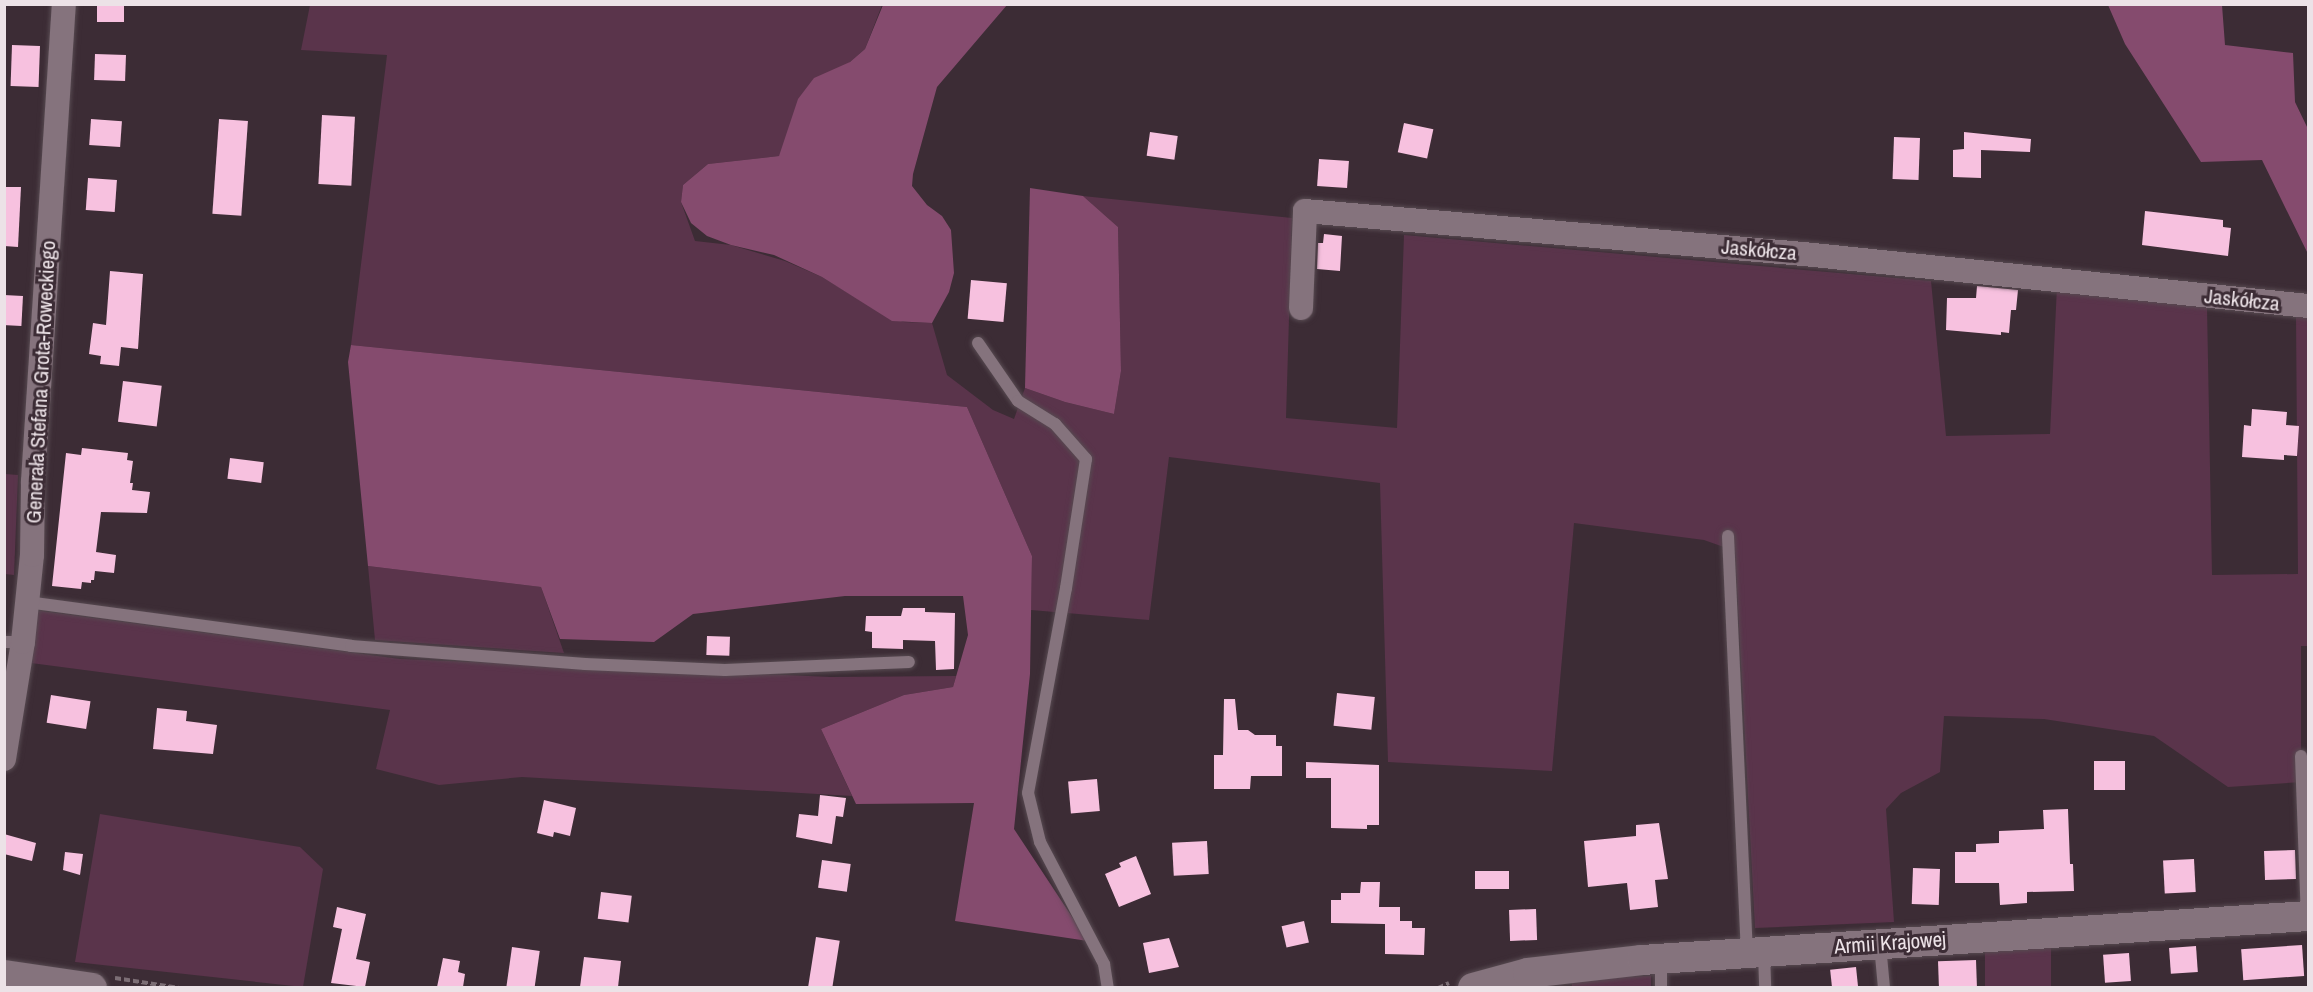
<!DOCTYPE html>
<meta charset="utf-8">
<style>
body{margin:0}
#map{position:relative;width:2313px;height:992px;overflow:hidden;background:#3c2c35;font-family:"Archivo Narrow",sans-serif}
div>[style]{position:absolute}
.green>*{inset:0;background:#5a344b;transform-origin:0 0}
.forest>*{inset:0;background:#854b6e}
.building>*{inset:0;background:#f7c1df;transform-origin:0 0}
.path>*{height:4px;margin-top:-2px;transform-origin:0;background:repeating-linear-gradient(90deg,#7c6e75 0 6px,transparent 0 9px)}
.roads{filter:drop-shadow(0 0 2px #574a51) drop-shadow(0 0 2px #574a51)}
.service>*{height:12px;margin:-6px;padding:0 6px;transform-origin:6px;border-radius:6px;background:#85737d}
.minor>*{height:24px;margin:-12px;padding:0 12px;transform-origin:12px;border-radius:12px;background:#85737d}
.tertiary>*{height:30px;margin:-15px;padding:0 15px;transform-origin:15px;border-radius:15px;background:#85737d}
span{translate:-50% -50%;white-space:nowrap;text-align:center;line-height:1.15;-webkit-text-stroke:6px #3c2c35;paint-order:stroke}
.street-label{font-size:21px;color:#ece2e7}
.frame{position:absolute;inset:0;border:6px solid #ece2e7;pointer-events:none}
</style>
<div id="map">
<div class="green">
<i style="clip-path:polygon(310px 5px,882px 5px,865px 49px,850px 62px,779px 156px,708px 164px,683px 185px,681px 202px,695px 241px,731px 245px,785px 261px,822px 277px,876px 310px,903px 322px,932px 323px,947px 375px,993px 410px,1014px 419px,1025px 388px,1065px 402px,1114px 414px,1121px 371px,1118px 227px,1083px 196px,1292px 218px,1286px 418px,1397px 428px,1404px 235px,1931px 281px,1946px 436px,2050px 434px,2057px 286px,2207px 307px,2212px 575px,2298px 574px,2296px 315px,2308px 316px,2308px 646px,2301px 646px,2301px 782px,2228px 787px,2154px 736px,2044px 719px,1944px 716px,1940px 772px,1901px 793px,1886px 809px,1894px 922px,1755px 928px,1735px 551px,1704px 540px,1574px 523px,1552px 771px,1388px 762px,1380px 483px,1169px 457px,1149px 620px,1031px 610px,1032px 556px,967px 407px,351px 345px,387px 55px,301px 50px)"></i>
<i style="clip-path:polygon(5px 474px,18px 475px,14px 575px,5px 574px)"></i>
<i style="clip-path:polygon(368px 566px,541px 587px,564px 653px,375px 640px)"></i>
<i style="clip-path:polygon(34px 610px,400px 659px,831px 677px,956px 676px,953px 687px,904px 695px,821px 729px,852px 796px,522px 777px,439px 785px,376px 769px,390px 710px,31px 663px)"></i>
<i style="clip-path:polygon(100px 814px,300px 847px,323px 869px,303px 987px,75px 962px)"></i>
<i style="left:1985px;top:947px;width:66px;height:40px"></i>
<i style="clip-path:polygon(1651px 976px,1651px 987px,1572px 987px,1572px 978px)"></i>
</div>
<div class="forest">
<i style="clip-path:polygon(883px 5px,1007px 5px,937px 87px,913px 174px,912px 186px,927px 205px,942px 216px,951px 230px,954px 273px,949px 292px,932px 323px,892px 321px,822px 277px,774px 255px,731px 245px,707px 236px,691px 223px,681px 202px,683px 185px,708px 164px,779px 156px,798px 99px,814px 78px,850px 62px,865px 49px)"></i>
<i style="clip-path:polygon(2108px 5px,2222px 5px,2225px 45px,2293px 53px,2295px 102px,2308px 129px,2308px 254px,2262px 160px,2201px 162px,2125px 44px)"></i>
<i style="clip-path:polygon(1030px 188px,1083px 196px,1118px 227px,1121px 371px,1114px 414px,1065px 402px,1025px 388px)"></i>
<i style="clip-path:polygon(351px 345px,967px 407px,1032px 556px,1030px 674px,1014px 829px,1088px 941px,955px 921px,974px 803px,856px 804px,821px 729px,904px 695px,953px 687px,968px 635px,963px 596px,845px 596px,693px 614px,654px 642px,560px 639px,541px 587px,368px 566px,348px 362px)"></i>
</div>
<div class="building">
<i style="left:97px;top:4px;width:27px;height:18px"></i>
<i style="left:12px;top:45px;width:28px;height:41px;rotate:2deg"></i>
<i style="left:95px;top:54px;width:31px;height:26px;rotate:2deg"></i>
<i style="left:322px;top:115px;width:33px;height:69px;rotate:3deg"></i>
<i style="left:91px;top:119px;width:31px;height:26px;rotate:4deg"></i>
<i style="left:219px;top:119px;width:29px;height:95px;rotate:4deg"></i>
<i style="left:1404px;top:123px;width:30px;height:30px;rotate:12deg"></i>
<i style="left:1150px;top:132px;width:28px;height:24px;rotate:8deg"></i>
<i style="clip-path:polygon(1964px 132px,2031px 139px,2030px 152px,1981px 150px,1981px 178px,1953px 177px,1953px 150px,1964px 149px)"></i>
<i style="left:1894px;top:137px;width:26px;height:42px;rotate:2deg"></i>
<i style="left:1319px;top:159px;width:30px;height:27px;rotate:4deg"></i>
<i style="left:88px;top:178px;width:29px;height:32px;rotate:4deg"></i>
<i style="clip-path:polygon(4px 187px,21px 187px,18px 247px,4px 246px)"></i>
<i style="clip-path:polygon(2145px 211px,2223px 220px,2223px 227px,2231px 228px,2228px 256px,2142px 245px)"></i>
<i style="clip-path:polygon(1324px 234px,1342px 236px,1340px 271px,1317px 269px,1318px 243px,1323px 243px)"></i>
<i style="clip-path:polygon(110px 271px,143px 274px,138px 349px,121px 347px,119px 366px,100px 364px,101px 356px,89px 354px,93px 323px,106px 325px)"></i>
<i style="left:971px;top:280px;width:36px;height:39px;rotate:5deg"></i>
<i style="clip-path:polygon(1977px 286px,2018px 290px,2016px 310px,2011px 310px,2009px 333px,2001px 332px,2001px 335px,1946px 330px,1947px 298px,1976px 298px)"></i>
<i style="left:4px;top:295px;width:19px;height:30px;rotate:3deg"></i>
<i style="left:123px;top:381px;width:39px;height:41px;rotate:7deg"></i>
<i style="clip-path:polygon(2252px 409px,2287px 412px,2286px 425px,2299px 426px,2297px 456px,2284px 455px,2284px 460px,2242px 457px,2244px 425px,2251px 426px)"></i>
<i style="clip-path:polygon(82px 448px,128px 453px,127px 460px,133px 461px,130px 483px,133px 483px,132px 490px,150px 492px,147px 513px,101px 512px,96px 552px,116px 555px,114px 573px,95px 571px,94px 580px,91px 580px,91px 583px,82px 582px,81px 589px,52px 586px,66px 453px,81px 455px)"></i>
<i style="left:230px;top:458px;width:34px;height:21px;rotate:7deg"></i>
<i style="clip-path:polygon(903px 608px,925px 608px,925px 612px,955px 613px,954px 669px,936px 670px,935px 641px,903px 640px,903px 649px,872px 648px,872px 632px,865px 631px,866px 616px,901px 616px)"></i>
<i style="left:707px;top:636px;width:23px;height:19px;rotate:2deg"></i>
<i style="left:1337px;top:693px;width:38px;height:33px;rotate:6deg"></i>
<i style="left:51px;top:695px;width:40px;height:28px;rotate:9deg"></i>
<i style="clip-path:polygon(1224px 699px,1235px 699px,1238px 730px,1248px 730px,1255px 735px,1276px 735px,1276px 746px,1282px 746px,1282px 776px,1251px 776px,1250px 789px,1214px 789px,1214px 755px,1223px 755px)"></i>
<i style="clip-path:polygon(157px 708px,187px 711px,186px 721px,217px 725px,213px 754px,153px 749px)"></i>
<i style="left:2094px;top:761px;width:31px;height:29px"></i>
<i style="clip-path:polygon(1306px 762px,1379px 765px,1379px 825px,1367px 825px,1367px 829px,1331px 828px,1331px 778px,1306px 778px)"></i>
<i style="left:1097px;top:779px;width:32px;height:29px;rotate:85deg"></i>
<i style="clip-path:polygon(820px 795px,846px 798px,843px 817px,836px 816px,832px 844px,796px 837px,799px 814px,818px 816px)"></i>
<i style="clip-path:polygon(544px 800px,576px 808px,570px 836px,554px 832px,553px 837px,537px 833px)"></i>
<i style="clip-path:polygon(2068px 809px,2070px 864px,2073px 864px,2074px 891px,2027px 892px,2027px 903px,2000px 905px,1999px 883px,1955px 883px,1955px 852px,1976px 852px,1976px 844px,1999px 843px,1999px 831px,2044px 829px,2043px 810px)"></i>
<i style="clip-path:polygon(1659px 823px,1668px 879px,1655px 880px,1658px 907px,1630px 910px,1627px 883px,1588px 887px,1584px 841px,1636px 836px,1636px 825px)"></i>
<i style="clip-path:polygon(4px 834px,36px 843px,32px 861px,4px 854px)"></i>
<i style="left:1207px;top:841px;width:33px;height:35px;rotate:87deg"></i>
<i style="left:2295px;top:850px;width:29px;height:31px;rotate:88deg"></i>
<i style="clip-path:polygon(65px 852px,83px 854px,80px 875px,63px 870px)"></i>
<i style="clip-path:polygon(1136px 856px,1151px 894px,1119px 907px,1105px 874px,1121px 867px,1119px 863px)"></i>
<i style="left:2194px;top:859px;width:33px;height:31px;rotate:87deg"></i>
<i style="left:822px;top:860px;width:29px;height:28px;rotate:8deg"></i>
<i style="left:1913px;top:868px;width:27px;height:36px;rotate:2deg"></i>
<i style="left:1475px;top:871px;width:34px;height:18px"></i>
<i style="clip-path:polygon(1361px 882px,1380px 882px,1379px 907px,1400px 907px,1400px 921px,1412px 921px,1412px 928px,1425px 928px,1424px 955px,1385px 954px,1385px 924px,1331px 923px,1331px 900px,1341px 900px,1341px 893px,1360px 893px)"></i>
<i style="left:601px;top:892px;width:31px;height:27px;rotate:7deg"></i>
<i style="clip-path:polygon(337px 907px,366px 914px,356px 959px,370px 962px,365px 987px,331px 983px,342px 929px,333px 927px)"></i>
<i style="left:1536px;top:909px;width:31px;height:27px;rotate:88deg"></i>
<i style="left:1304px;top:921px;width:22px;height:23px;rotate:77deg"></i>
<i style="left:816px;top:937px;width:24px;height:50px;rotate:9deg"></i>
<i style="clip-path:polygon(1169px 938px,1179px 967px,1149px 973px,1143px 943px)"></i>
<i style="left:2302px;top:945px;width:31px;height:61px;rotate:86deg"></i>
<i style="left:2196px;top:946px;width:26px;height:27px;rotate:86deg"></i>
<i style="left:512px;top:947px;width:28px;height:40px;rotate:8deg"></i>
<i style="left:2129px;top:953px;width:28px;height:26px;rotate:86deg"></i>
<i style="clip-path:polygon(584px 957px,621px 961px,618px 987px,580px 987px)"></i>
<i style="clip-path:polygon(443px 958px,460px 961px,458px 972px,465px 974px,463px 987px,437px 987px)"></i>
<i style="left:1976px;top:960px;width:26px;height:38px;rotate:88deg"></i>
<i style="left:1856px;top:967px;width:20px;height:26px;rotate:84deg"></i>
</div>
<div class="path">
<i style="left:115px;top:978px;width:65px;rotate:8.9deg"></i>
<i style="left:1438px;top:988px;width:12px;rotate:-24deg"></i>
</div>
<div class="roads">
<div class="service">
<i style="left:978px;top:343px;width:70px;rotate:55.4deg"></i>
<i style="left:1018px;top:401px;width:44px;rotate:31.9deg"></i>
<i style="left:1055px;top:424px;width:47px;rotate:48.5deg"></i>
<i style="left:1086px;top:459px;width:131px;rotate:98.8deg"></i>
<i style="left:1066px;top:588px;width:208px;rotate:100.5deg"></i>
<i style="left:1028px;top:793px;width:50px;rotate:76.2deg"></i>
<i style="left:1040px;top:842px;width:138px;rotate:62.3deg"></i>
<i style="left:1104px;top:964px;width:24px;rotate:81deg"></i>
<i style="left:1728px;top:536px;width:417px;rotate:87.4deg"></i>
<i style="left:27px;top:602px;width:327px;rotate:7.7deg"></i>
<i style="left:351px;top:646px;width:235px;rotate:4.4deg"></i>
<i style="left:585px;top:664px;width:140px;rotate:2.5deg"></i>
<i style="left:725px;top:670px;width:184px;rotate:-2.5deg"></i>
<i style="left:4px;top:642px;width:19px"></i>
<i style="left:2301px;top:756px;width:160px;rotate:87.9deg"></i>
<i style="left:1880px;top:945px;width:43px;rotate:84.7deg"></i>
<i style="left:1764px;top:953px;width:35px;rotate:88deg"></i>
<i style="left:1661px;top:988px;width:29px;rotate:-90deg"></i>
</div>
<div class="minor">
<i style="left:1301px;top:308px;width:97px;rotate:-87.6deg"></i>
<i style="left:1305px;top:211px;width:501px;rotate:4.93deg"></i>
<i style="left:1804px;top:254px;width:507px;rotate:5.89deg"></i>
<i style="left:4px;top:759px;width:119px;rotate:-80.8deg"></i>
<i style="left:23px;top:642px;width:87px;rotate:-84.1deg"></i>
<i style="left:32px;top:555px;width:74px;rotate:-89.2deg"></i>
<i style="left:33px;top:481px;width:478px;rotate:-86.3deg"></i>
</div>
<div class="tertiary">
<i style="left:4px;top:975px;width:89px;rotate:8.4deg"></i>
<i style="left:1473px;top:988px;width:57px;rotate:-15.3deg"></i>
<i style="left:1528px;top:973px;width:115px;rotate:-6.5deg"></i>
<i style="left:1642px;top:960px;width:667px;rotate:-3.78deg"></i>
</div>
</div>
<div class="street-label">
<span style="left:1759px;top:250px;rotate:5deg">Jaskółcza</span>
<span style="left:2242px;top:300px;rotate:6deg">Jaskółcza</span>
<span style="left:41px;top:382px;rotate:-87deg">Generała Stefana Grota-Roweckiego</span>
<span style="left:1890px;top:943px;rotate:-4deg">Armii Krajowej</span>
</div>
<div class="frame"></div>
</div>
